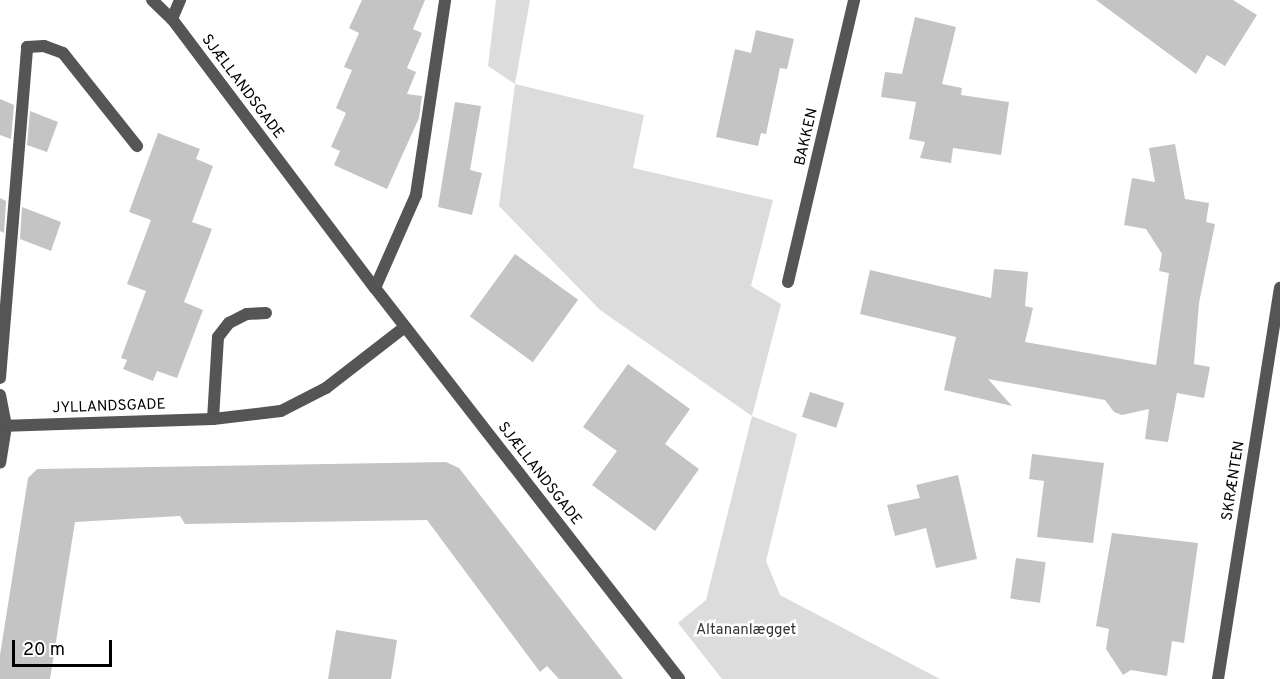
<!DOCTYPE html>
<meta charset="utf-8">
<style>
body{margin:0}
#map{position:relative;width:1280px;height:679px;overflow:hidden;background:#fff;font-family:Overpass,sans-serif}
div>[style]{position:absolute}
.green>*{inset:0;background:#dcdcdc}
.building>*{inset:0;background:#c4c4c4;transform-origin:0 0}
.street>*{height:12px;margin:-6px;padding:0 6px;transform-origin:6px;border-radius:6px;background:#555}
span{translate:-50% -50%;white-space:nowrap;text-align:center;line-height:1.15;-webkit-text-stroke:5px #fff;paint-order:stroke}
.street-label{font-size:15px;color:#000}
.park-label{font-size:15px;color:#333}
.scale{position:absolute;left:12px;top:640px;width:100px;height:27px;box-sizing:border-box;border:3px solid #000;border-top:0;padding-left:8px;font-size:18px;line-height:21px;white-space:nowrap;color:#000;-webkit-text-stroke:4px #fff;paint-order:stroke}
</style>
<div id="map">
<div class="green">
<i style="clip-path:polygon(496px 0,530px 0,515px 84px,644px 115px,633px 168px,773px 200px,751px 286px,781px 304px,752px 416px,797px 434px,766px 561px,780px 595px,940px 679px,722px 679px,678px 623px,706px 600px,752px 416px,600px 310px,499px 206px,515px 84px,488px 66px)"></i>
</div>
<div class="building">
<i style="clip-path:polygon(362px 0,425px 0,413px 29px,422px 33px,407px 68px,416px 72px,407px 94px,422px 96px,419px 118px,387px 189px,334px 165px,340px 151px,331px 147px,346px 113px,336px 108px,352px 70px,344px 67px,359px 33px,349px 28px)"></i>
<i style="clip-path:polygon(1096px 0,1233px 0,1257px 15px,1225px 66px,1207px 55px,1196px 74px)"></i>
<i style="clip-path:polygon(915px 17px,956px 27px,942px 84px,962px 88px,961px 95px,1009px 102px,1001px 155px,953px 148px,951px 163px,920px 158px,925px 142px,909px 139px,916px 102px,881px 97px,885px 72px,902px 74px)"></i>
<i style="clip-path:polygon(756px 30px,794px 39px,787px 69px,780px 68px,766px 134px,761px 133px,758px 146px,716px 137px,735px 49px,751px 53px)"></i>
<i style="clip-path:polygon(0 99px,14px 105px,11px 139px,0 135px)"></i>
<i style="clip-path:polygon(455px 102px,481px 106px,470px 170px,482px 173px,472px 215px,438px 207px)"></i>
<i style="clip-path:polygon(30px 111px,58px 122px,47px 152px,27px 145px)"></i>
<i style="clip-path:polygon(158px 133px,200px 149px,196px 159px,213px 166px,192px 222px,212px 229px,184px 302px,203px 310px,177px 378px,157px 371px,153px 381px,123px 369px,127px 360px,121px 358px,146px 291px,127px 284px,151px 220px,129px 212px)"></i>
<i style="clip-path:polygon(1175px 144px,1185px 199px,1209px 203px,1206px 222px,1215px 224px,1199px 303px,1194px 364px,1210px 367px,1204px 398px,1177px 393px,1168px 442px,1145px 439px,1149px 409px,1122px 415px,1114px 412px,1105px 400px,988px 379px,1012px 406px,944px 390px,956px 337px,860px 314px,870px 270px,991px 298px,994px 269px,1028px 272px,1025px 306px,1033px 308px,1025px 342px,1156px 365px,1169px 273px,1159px 271px,1162px 254px,1146px 229px,1124px 225px,1132px 178px,1155px 182px,1149px 148px)"></i>
<i style="clip-path:polygon(0 198px,6px 201px,4px 233px,0 231px)"></i>
<i style="clip-path:polygon(22px 207px,61px 222px,51px 251px,20px 239px)"></i>
<i style="left:515px;top:254px;width:78px;height:77px;rotate:36deg"></i>
<i style="clip-path:polygon(628px 364px,690px 409px,665px 444px,699px 469px,655px 531px,592px 485px,617px 451px,583px 427px)"></i>
<i style="left:810px;top:392px;width:36px;height:26px;rotate:18deg"></i>
<i style="clip-path:polygon(1032px 454px,1104px 463px,1093px 543px,1037px 537px,1044px 481px,1029px 479px)"></i>
<i style="clip-path:polygon(446px 462px,459px 468px,623px 679px,559px 679px,547px 666px,540px 672px,427px 520px,185px 524px,180px 516px,75px 522px,50px 679px,0 679px,0 655px,28px 478px,37px 469px)"></i>
<i style="clip-path:polygon(958px 475px,977px 559px,936px 568px,926px 528px,895px 536px,887px 505px,920px 498px,916px 485px)"></i>
<i style="clip-path:polygon(1112px 533px,1198px 543px,1184px 643px,1172px 641px,1167px 676px,1131px 670px,1123px 675px,1106px 649px,1109px 629px,1096px 626px)"></i>
<i style="left:1016px;top:558px;width:30px;height:41px;rotate:8deg"></i>
<i style="clip-path:polygon(336px 630px,397px 640px,391px 679px,328px 679px)"></i>
</div>
<div class="street">
<i style="left:152px;top:0;width:28px;rotate:44deg"></i>
<i style="left:172px;top:19px;width:337px;rotate:53deg"></i>
<i style="left:375px;top:288px;width:495px;rotate:52.1deg"></i>
<i style="left:172px;top:19px;width:21px;rotate:-67deg"></i>
<i style="left:788px;top:282px;width:290px;rotate:-76.8deg"></i>
<i style="left:375px;top:288px;width:102px;rotate:-66.2deg"></i>
<i style="left:416px;top:195px;width:197px;rotate:-81.5deg"></i>
<i style="left:0;top:378px;width:332px;rotate:-85.3deg"></i>
<i style="left:27px;top:47px;width:17px;rotate:-3deg"></i>
<i style="left:44px;top:46px;width:20px;rotate:20deg"></i>
<i style="left:63px;top:53px;width:119px;rotate:51.5deg"></i>
<i style="left:0;top:395px;width:32px;rotate:79deg"></i>
<i style="left:6px;top:426px;width:37px;rotate:99deg"></i>
<i style="left:213px;top:419px;width:82px;rotate:-86.5deg"></i>
<i style="left:218px;top:337px;width:18px;rotate:-52deg"></i>
<i style="left:229px;top:323px;width:20px;rotate:-27deg"></i>
<i style="left:247px;top:314px;width:19px;rotate:-3deg"></i>
<i style="left:0;top:426px;width:213px;rotate:-1.9deg"></i>
<i style="left:213px;top:419px;width:68px;rotate:-6.7deg"></i>
<i style="left:281px;top:411px;width:51px;rotate:-27.1deg"></i>
<i style="left:326px;top:388px;width:100px;rotate:-37.7deg"></i>
<i style="left:1218px;top:679px;width:396px;rotate:-81deg"></i>
</div>
<div class="street-label">
<span style="left:242px;top:87px;rotate:53deg">SJÆLLANDSGADE</span>
<span style="left:807px;top:137px;rotate:-77deg">BAKKEN</span>
<span style="left:109px;top:407px;rotate:-2deg">JYLLANDSGADE</span>
<span style="left:539px;top:474px;rotate:52deg">SJÆLLANDSGADE</span>
<span style="left:1234px;top:481px;rotate:-81deg">SKRÆNTEN</span>
</div>
<div class="park-label">
<span style="left:746px;top:631px">Altananlægget</span>
</div>
<div class="scale">20 m</div>
</div>
